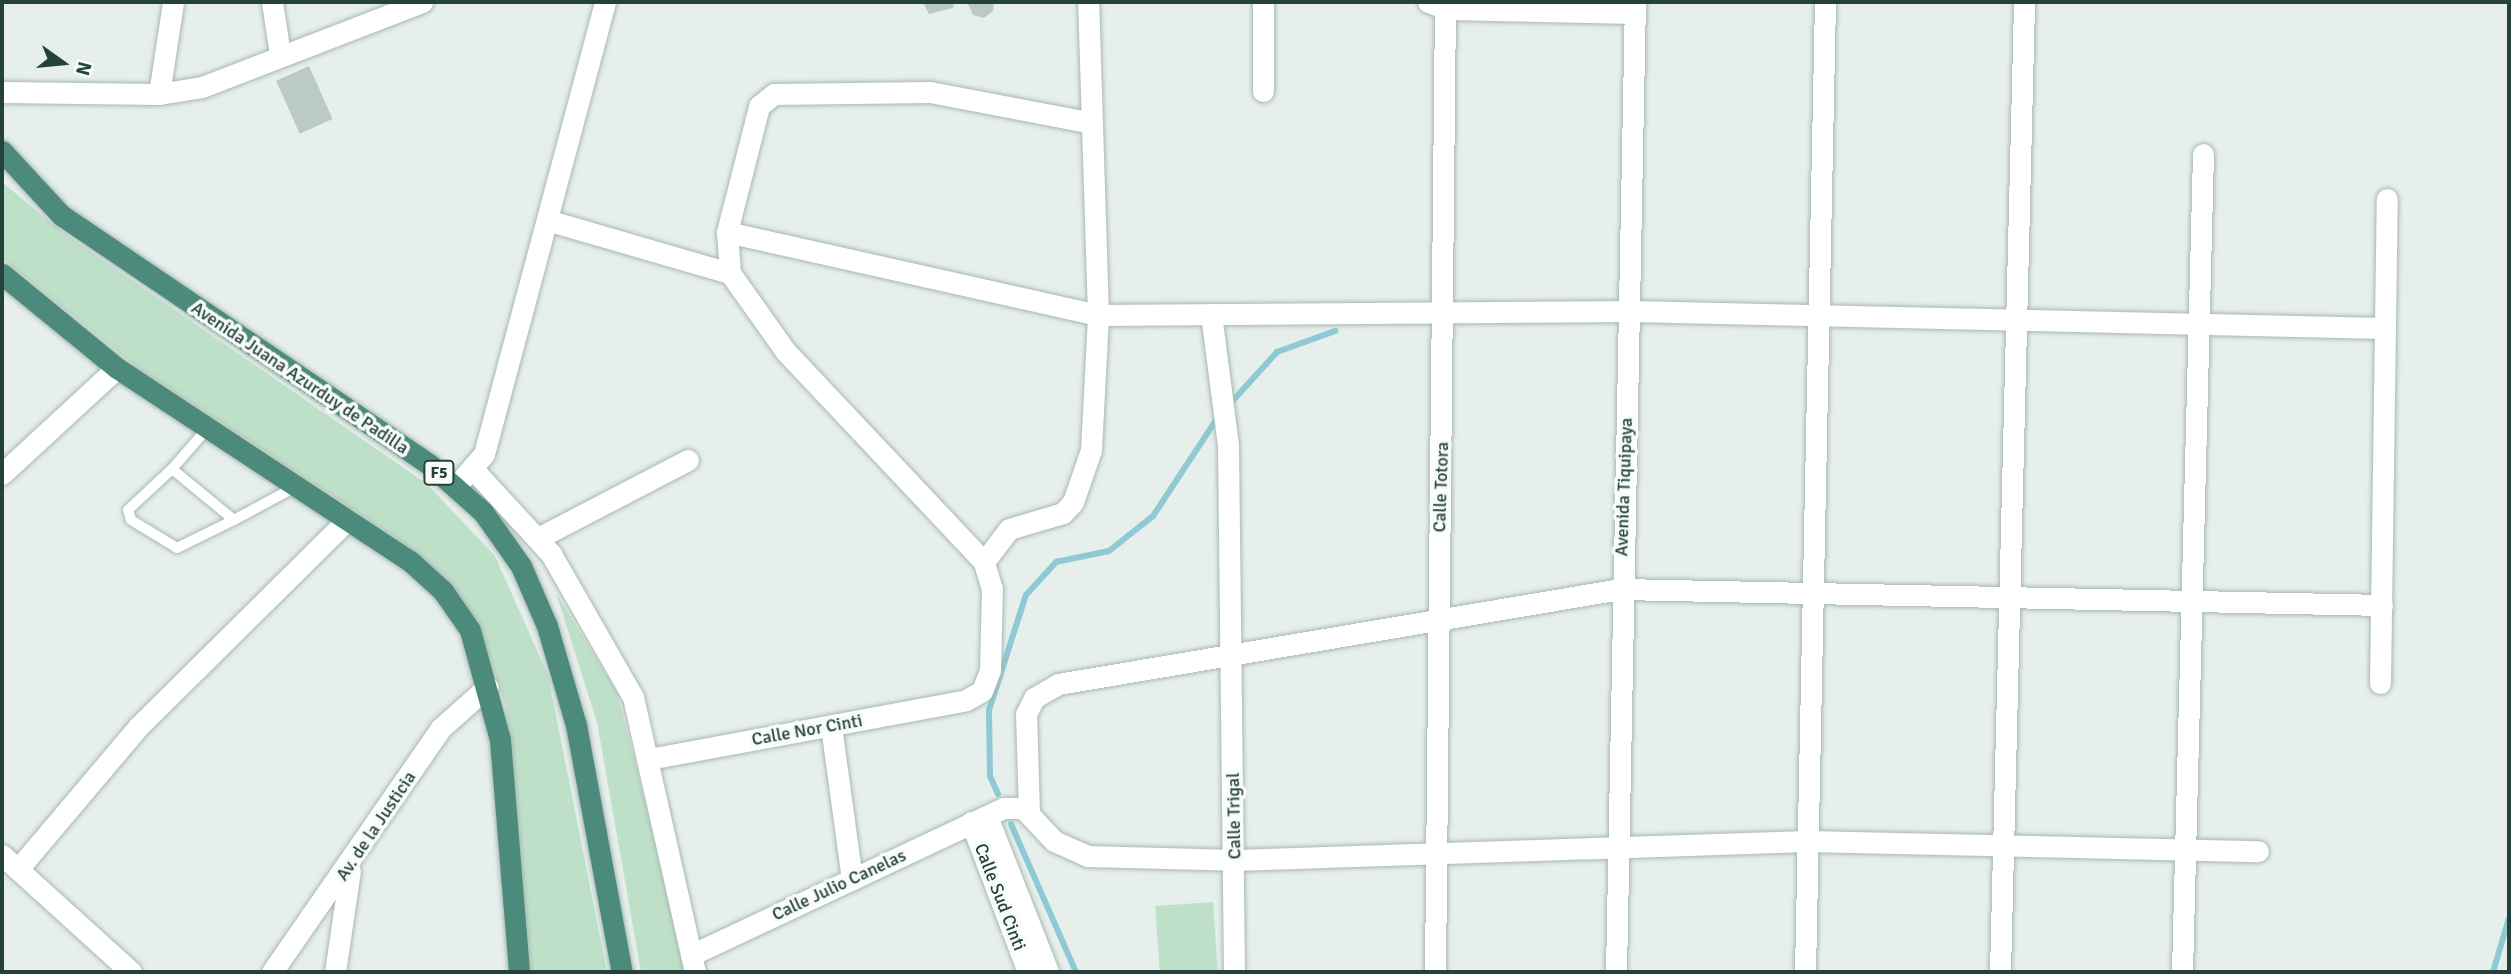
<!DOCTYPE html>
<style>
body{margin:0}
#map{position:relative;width:2511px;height:974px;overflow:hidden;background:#e6efeb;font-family:Signika,sans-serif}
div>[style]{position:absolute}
.green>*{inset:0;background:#bfe0c8;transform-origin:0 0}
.stream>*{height:6px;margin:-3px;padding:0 3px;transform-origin:3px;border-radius:3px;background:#8ec9d4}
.building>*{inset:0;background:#bbcac4;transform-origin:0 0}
.roads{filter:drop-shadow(0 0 2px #a8b8b2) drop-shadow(0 0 2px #a8b8b2)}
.service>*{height:10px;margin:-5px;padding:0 5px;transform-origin:5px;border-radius:5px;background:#fff}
.minor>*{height:21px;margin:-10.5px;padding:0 10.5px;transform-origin:10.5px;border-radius:10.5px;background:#fff}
.tertiary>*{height:21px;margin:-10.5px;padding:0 10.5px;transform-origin:10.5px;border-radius:10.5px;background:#fff}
.trunk>*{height:21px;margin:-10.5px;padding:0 10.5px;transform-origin:10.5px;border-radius:10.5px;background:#4c8a7c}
span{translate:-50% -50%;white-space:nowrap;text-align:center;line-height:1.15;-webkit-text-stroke:7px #f7fbf9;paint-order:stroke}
.shield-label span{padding:2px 5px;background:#f7fbf9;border:2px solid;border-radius:5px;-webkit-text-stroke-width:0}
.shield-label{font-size:16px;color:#24423a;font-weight:700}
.street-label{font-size:18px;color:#24423a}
.frame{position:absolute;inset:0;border:4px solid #24423a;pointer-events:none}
.north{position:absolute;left:28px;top:28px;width:70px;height:70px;-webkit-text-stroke:5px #f7fbf9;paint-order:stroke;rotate:105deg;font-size:19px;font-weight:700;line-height:28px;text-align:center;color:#24423a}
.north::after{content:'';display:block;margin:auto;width:24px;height:32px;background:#24423a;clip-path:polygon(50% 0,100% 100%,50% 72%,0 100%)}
</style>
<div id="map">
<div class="green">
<i style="clip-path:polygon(2px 182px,62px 232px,427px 484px,495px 556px,548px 675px,607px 972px,531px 972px,506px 707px,481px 631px,459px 596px,401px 541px,137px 367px,2px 258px)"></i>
<i style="clip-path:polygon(556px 593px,617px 692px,689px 972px,641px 972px,597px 722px)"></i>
<i style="left:1213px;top:902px;width:70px;height:58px;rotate:86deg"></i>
</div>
<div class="stream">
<i style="left:1228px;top:406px;width:73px;rotate:-47.8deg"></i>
<i style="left:1277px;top:352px;width:62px;rotate:-19.9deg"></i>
<i style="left:998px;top:794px;width:20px;rotate:-114deg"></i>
<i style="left:990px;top:776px;width:66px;rotate:-90.9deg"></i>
<i style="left:989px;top:710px;width:121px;rotate:-72.2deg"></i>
<i style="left:1026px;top:595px;width:45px;rotate:-47.7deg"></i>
<i style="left:1056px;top:562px;width:54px;rotate:-11.7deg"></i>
<i style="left:1109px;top:551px;width:56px;rotate:-38.5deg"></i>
<i style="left:1153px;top:516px;width:118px;rotate:-56.7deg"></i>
<i style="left:1011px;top:824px;width:162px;rotate:66.3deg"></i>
<i style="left:2493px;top:972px;width:56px;rotate:-73.5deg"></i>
</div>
<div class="building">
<i style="clip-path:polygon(923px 2px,954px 2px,953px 8px,929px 14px)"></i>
<i style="clip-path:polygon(967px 2px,994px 2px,993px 11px,984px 18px,973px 15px)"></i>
<i style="left:309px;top:66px;width:58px;height:36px;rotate:66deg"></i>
</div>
<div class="roads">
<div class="service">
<i style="left:206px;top:430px;width:52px;rotate:131.1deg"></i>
<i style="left:172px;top:469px;width:80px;rotate:39.4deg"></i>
<i style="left:234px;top:520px;width:72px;rotate:-28.4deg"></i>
<i style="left:172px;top:469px;width:60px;rotate:137deg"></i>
<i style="left:128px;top:510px;width:10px;rotate:73deg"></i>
<i style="left:131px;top:520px;width:54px;rotate:31.3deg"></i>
<i style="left:177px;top:548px;width:64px;rotate:-26.2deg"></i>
</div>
<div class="minor">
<i style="left:272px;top:2px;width:53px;rotate:81.3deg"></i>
<i style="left:1428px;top:2px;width:20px;rotate:20deg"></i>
<i style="left:1447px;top:9px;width:188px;rotate:1.2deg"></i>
<i style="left:1263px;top:91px;width:89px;rotate:-90deg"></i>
<i style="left:2px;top:92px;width:157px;rotate:0.7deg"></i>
<i style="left:159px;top:94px;width:44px;rotate:-9.2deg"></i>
<i style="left:202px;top:87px;width:236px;rotate:-21.1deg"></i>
<i style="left:159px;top:94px;width:93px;rotate:-81.3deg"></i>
<i style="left:547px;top:220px;width:191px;rotate:16.2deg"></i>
<i style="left:727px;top:232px;width:380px;rotate:12.6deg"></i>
<i style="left:1098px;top:315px;width:532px;rotate:-0.43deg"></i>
<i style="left:1630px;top:311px;width:755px;rotate:1.29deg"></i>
<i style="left:1211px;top:314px;width:132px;rotate:82.6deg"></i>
<i style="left:1228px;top:445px;width:527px;rotate:89.35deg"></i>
<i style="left:472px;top:468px;width:117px;rotate:47.4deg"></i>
<i style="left:551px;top:554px;width:165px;rotate:60.2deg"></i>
<i style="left:633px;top:697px;width:282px;rotate:77.3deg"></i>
<i style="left:2px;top:474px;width:156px;rotate:-42.7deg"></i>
<i style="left:464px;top:477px;width:30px;rotate:-49deg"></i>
<i style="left:484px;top:454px;width:468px;rotate:-75deg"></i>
<i style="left:538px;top:538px;width:169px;rotate:-27.5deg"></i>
<i style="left:984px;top:562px;width:41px;rotate:-52.9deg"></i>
<i style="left:1009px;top:529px;width:56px;rotate:-16.5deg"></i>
<i style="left:1063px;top:513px;width:15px;rotate:-48deg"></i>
<i style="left:1073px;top:502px;width:55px;rotate:-70.9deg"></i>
<i style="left:1091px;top:450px;width:135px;rotate:-87deg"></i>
<i style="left:1098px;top:315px;width:313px;rotate:-91.8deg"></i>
<i style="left:2380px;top:683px;width:484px;rotate:-89.2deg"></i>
<i style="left:831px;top:726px;width:155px;rotate:82.2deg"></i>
<i style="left:649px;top:759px;width:322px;rotate:-10.5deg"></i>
<i style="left:966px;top:700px;width:18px;rotate:-29deg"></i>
<i style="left:982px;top:691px;width:22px;rotate:-69deg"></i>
<i style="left:990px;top:670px;width:81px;rotate:-88.6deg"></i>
<i style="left:992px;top:589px;width:28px;rotate:-107deg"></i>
<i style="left:984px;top:562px;width:289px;rotate:-133.3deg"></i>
<i style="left:786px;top:352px;width:97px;rotate:-125.3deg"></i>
<i style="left:730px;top:273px;width:41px;rotate:-94.2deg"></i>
<i style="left:727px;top:232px;width:130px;rotate:-75.7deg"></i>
<i style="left:759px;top:106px;width:19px;rotate:-39deg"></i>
<i style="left:774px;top:94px;width:156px;rotate:-0.7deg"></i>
<i style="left:930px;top:92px;width:165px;rotate:10.8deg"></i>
<i style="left:1029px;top:813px;width:99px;rotate:-91.7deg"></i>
<i style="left:1026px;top:714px;width:18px;rotate:-63deg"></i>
<i style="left:1034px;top:698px;width:28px;rotate:-30deg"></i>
<i style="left:1058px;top:684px;width:570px;rotate:-9.59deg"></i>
<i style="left:1620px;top:589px;width:762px;rotate:1.2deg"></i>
<i style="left:987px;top:816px;width:168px;rotate:68.6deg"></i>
<i style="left:971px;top:822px;width:160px;rotate:69.2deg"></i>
<i style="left:2px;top:855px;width:174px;rotate:42.2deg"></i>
<i style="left:18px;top:869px;width:187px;rotate:-49.8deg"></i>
<i style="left:139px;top:726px;width:293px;rotate:-44.7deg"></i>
<i style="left:691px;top:955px;width:346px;rotate:-25.2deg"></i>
<i style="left:1004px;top:808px;width:19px"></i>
<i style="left:1023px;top:808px;width:45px;rotate:46.8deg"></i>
<i style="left:1054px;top:841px;width:36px;rotate:24deg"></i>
<i style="left:1087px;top:856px;width:148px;rotate:1.5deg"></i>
<i style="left:1235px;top:860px;width:572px;rotate:-1.9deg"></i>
<i style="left:1807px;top:841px;width:451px;rotate:1.3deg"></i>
<i style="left:272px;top:972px;width:297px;rotate:-55.3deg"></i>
<i style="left:441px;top:728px;width:62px;rotate:-41.7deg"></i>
<i style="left:335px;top:972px;width:102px;rotate:-81.6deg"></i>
<i style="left:1435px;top:972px;width:970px;rotate:-89.41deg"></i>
<i style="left:1616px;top:972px;width:970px;rotate:-88.88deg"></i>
<i style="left:1805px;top:972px;width:970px;rotate:-88.82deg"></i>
<i style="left:2182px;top:972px;width:818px;rotate:-88.53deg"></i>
</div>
<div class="tertiary">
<i style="left:2000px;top:972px;width:970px;rotate:-88.58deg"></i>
</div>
<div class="trunk">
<i style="left:2px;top:151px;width:87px;rotate:47.3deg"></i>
<i style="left:61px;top:215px;width:446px;rotate:34.1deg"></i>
<i style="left:430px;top:465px;width:71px;rotate:41.6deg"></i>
<i style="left:483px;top:512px;width:66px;rotate:54.9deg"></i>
<i style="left:521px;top:566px;width:65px;rotate:66.6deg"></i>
<i style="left:547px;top:626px;width:103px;rotate:73.7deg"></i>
<i style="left:576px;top:725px;width:251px;rotate:79.5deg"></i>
<i style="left:2px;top:274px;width:149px;rotate:39.3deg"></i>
<i style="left:117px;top:368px;width:351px;rotate:33.4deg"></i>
<i style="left:410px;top:561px;width:45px;rotate:42.3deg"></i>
<i style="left:443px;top:591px;width:47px;rotate:55.3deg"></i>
<i style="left:470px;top:630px;width:114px;rotate:74.7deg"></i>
<i style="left:500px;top:740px;width:233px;rotate:85.3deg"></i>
</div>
</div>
<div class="shield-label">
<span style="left:439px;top:473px">F5</span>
</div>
<div class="street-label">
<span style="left:300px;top:378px;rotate:34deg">Avenida Juana Azurduy de Padilla</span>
<span style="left:1441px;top:487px;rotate:-88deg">Calle Totora</span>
<span style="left:1624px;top:487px;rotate:-88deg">Avenida Tiquipaya</span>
<span style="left:807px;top:730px;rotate:-10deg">Calle Nor Cinti</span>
<span style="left:1234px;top:816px;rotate:-91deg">Calle Trigal</span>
<span style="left:376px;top:826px;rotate:-56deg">Av. de la Justicia</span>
<span style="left:839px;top:885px;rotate:-25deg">Calle Julio Canelas</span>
<span style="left:1000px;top:897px;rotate:69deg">Calle Sud Cinti</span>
</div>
<div class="frame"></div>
<div class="north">N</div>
</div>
